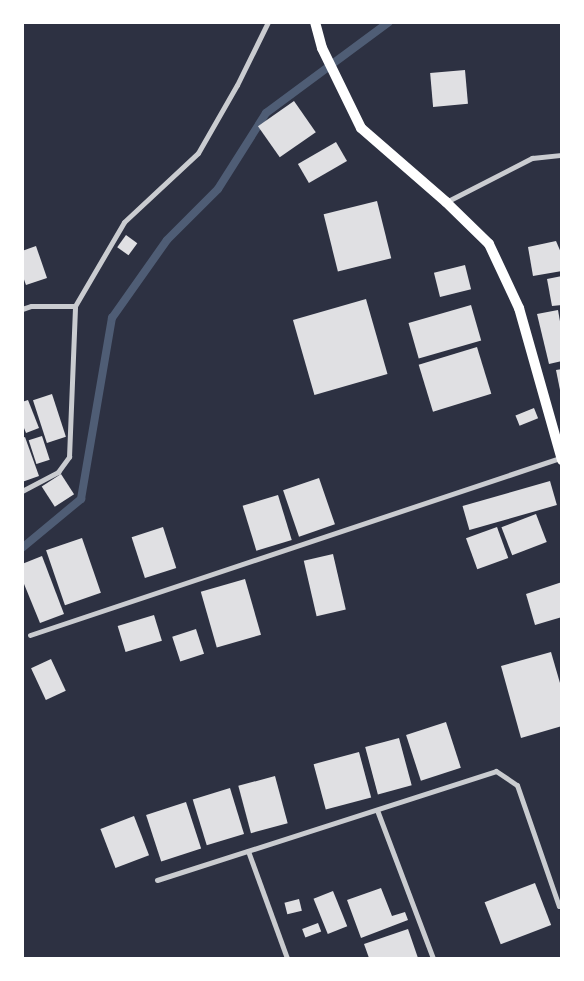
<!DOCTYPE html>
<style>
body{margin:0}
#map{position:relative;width:584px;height:981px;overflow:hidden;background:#2d3142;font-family:"PT Serif",serif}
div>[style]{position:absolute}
.stream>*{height:8px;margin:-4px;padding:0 4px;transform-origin:4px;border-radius:4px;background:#4f5d75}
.building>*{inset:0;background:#e0e0e3;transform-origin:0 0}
.minor>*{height:5px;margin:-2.5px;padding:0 2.5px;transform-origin:2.5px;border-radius:2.5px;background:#caccd0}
.secondary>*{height:10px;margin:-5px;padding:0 5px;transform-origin:5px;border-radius:5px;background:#fff}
span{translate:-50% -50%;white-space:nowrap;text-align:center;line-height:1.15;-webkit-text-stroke:4px #fff;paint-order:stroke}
.frame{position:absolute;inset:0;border:24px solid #fff;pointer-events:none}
</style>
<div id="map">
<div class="stream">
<i style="left:22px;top:548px;width:77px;rotate:-39.7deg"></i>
<i style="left:81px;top:499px;width:184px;rotate:-80.3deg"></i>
<i style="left:112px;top:318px;width:95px;rotate:-54.8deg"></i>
<i style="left:167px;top:240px;width:72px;rotate:-45deg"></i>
<i style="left:218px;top:189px;width:90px;rotate:-57.7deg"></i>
<i style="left:266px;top:113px;width:153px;rotate:-36.5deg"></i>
</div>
<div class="building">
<i style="left:465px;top:70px;width:34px;height:35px;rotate:85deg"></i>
<i style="left:294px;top:101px;width:38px;height:44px;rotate:55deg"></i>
<i style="left:336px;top:142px;width:22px;height:44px;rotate:60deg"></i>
<i style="left:377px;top:201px;width:59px;height:55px;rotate:76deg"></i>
<i style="left:126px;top:235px;width:14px;height:15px;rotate:36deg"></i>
<i style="clip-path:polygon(556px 241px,562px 255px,562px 271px,533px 276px,528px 247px)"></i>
<i style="clip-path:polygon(36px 246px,47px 278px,26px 285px,22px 274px,22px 251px)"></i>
<i style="left:465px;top:265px;width:25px;height:32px;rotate:76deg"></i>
<i style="clip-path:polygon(562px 276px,562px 305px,552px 306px,547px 279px)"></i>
<i style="left:366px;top:299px;width:78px;height:76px;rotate:74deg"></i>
<i style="left:471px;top:305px;width:37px;height:65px;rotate:74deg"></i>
<i style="clip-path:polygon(558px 310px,562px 333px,562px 361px,549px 364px,537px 314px)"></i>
<i style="left:477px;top:347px;width:49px;height:61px;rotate:73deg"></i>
<i style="clip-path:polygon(562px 369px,562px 395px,561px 395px,556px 370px)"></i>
<i style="left:52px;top:394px;width:45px;height:20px;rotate:72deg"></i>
<i style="clip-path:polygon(28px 400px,39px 428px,26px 433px,22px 423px,22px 402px)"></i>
<i style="left:534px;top:408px;width:11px;height:20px;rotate:68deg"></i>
<i style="left:42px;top:436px;width:25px;height:14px;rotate:72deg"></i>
<i style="clip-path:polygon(25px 437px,39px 476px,22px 482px,22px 438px)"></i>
<i style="left:61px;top:474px;width:24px;height:23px;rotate:57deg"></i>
<i style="left:319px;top:478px;width:49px;height:38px;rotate:71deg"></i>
<i style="left:550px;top:481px;width:25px;height:91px;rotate:74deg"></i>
<i style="left:278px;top:495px;width:47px;height:37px;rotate:73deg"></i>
<i style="left:536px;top:514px;width:30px;height:37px;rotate:69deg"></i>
<i style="left:163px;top:527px;width:43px;height:33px;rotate:72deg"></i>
<i style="left:497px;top:527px;width:33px;height:33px;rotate:70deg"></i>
<i style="left:82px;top:538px;width:58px;height:38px;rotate:71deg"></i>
<i style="left:333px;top:554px;width:57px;height:30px;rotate:77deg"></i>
<i style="clip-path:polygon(42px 556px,64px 614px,40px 623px,22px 579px,22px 564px)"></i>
<i style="left:245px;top:579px;width:58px;height:46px;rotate:74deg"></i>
<i style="clip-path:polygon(562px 582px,562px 617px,535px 625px,526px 594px)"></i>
<i style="left:154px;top:615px;width:27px;height:38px;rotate:73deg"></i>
<i style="left:196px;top:629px;width:26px;height:25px;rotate:72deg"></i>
<i style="clip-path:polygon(551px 652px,562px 690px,562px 726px,521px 738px,501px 666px)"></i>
<i style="left:51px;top:659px;width:35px;height:22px;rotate:65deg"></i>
<i style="left:446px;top:722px;width:48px;height:42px;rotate:72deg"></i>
<i style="left:399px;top:738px;width:49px;height:35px;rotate:75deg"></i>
<i style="left:359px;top:752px;width:47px;height:47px;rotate:75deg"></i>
<i style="left:275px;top:776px;width:49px;height:38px;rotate:75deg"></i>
<i style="left:230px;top:788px;width:48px;height:39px;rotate:73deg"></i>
<i style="left:186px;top:802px;width:49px;height:42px;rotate:72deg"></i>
<i style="left:134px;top:816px;width:42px;height:36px;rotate:69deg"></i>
<i style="left:535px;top:883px;width:45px;height:54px;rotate:69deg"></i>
<i style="clip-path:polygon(381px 888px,392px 916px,405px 912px,408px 920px,361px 938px,347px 900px)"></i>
<i style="left:333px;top:891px;width:38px;height:21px;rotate:68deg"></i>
<i style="left:299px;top:899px;width:12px;height:15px;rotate:76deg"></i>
<i style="left:318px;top:923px;width:9px;height:17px;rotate:69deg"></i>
<i style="clip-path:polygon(408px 929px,418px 958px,369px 958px,364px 944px)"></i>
</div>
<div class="minor">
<i style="left:446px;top:202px;width:97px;rotate:-27.1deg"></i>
<i style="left:532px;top:158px;width:30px;rotate:-6deg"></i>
<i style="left:22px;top:309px;width:9px;rotate:-18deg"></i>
<i style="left:31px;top:306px;width:44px"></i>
<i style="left:22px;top:491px;width:41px;rotate:-27.8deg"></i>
<i style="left:58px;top:472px;width:19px;rotate:-54deg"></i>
<i style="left:69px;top:457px;width:151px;rotate:-87.7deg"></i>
<i style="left:75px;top:306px;width:97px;rotate:-59.7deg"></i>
<i style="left:124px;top:222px;width:101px;rotate:-43deg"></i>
<i style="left:198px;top:153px;width:78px;rotate:-60.2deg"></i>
<i style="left:237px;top:85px;width:70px;rotate:-63.8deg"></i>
<i style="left:30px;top:635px;width:559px;rotate:-18.47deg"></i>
<i style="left:377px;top:810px;width:158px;rotate:69.3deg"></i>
<i style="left:248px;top:851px;width:114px;rotate:70deg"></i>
<i style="left:157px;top:880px;width:356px;rotate:-17.8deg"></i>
<i style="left:496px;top:771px;width:25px;rotate:34deg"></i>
<i style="left:517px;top:785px;width:128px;rotate:70.9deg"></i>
<i style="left:559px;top:906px;width:3px;rotate:-18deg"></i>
</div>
<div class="secondary">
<i style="left:315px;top:22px;width:27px;rotate:75deg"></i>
<i style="left:322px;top:48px;width:89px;rotate:64deg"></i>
<i style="left:361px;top:128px;width:113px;rotate:41deg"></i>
<i style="left:446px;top:202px;width:60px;rotate:44.3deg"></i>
<i style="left:489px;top:244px;width:71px;rotate:64.9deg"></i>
<i style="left:519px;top:308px;width:158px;rotate:74.2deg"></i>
</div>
<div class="frame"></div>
</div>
